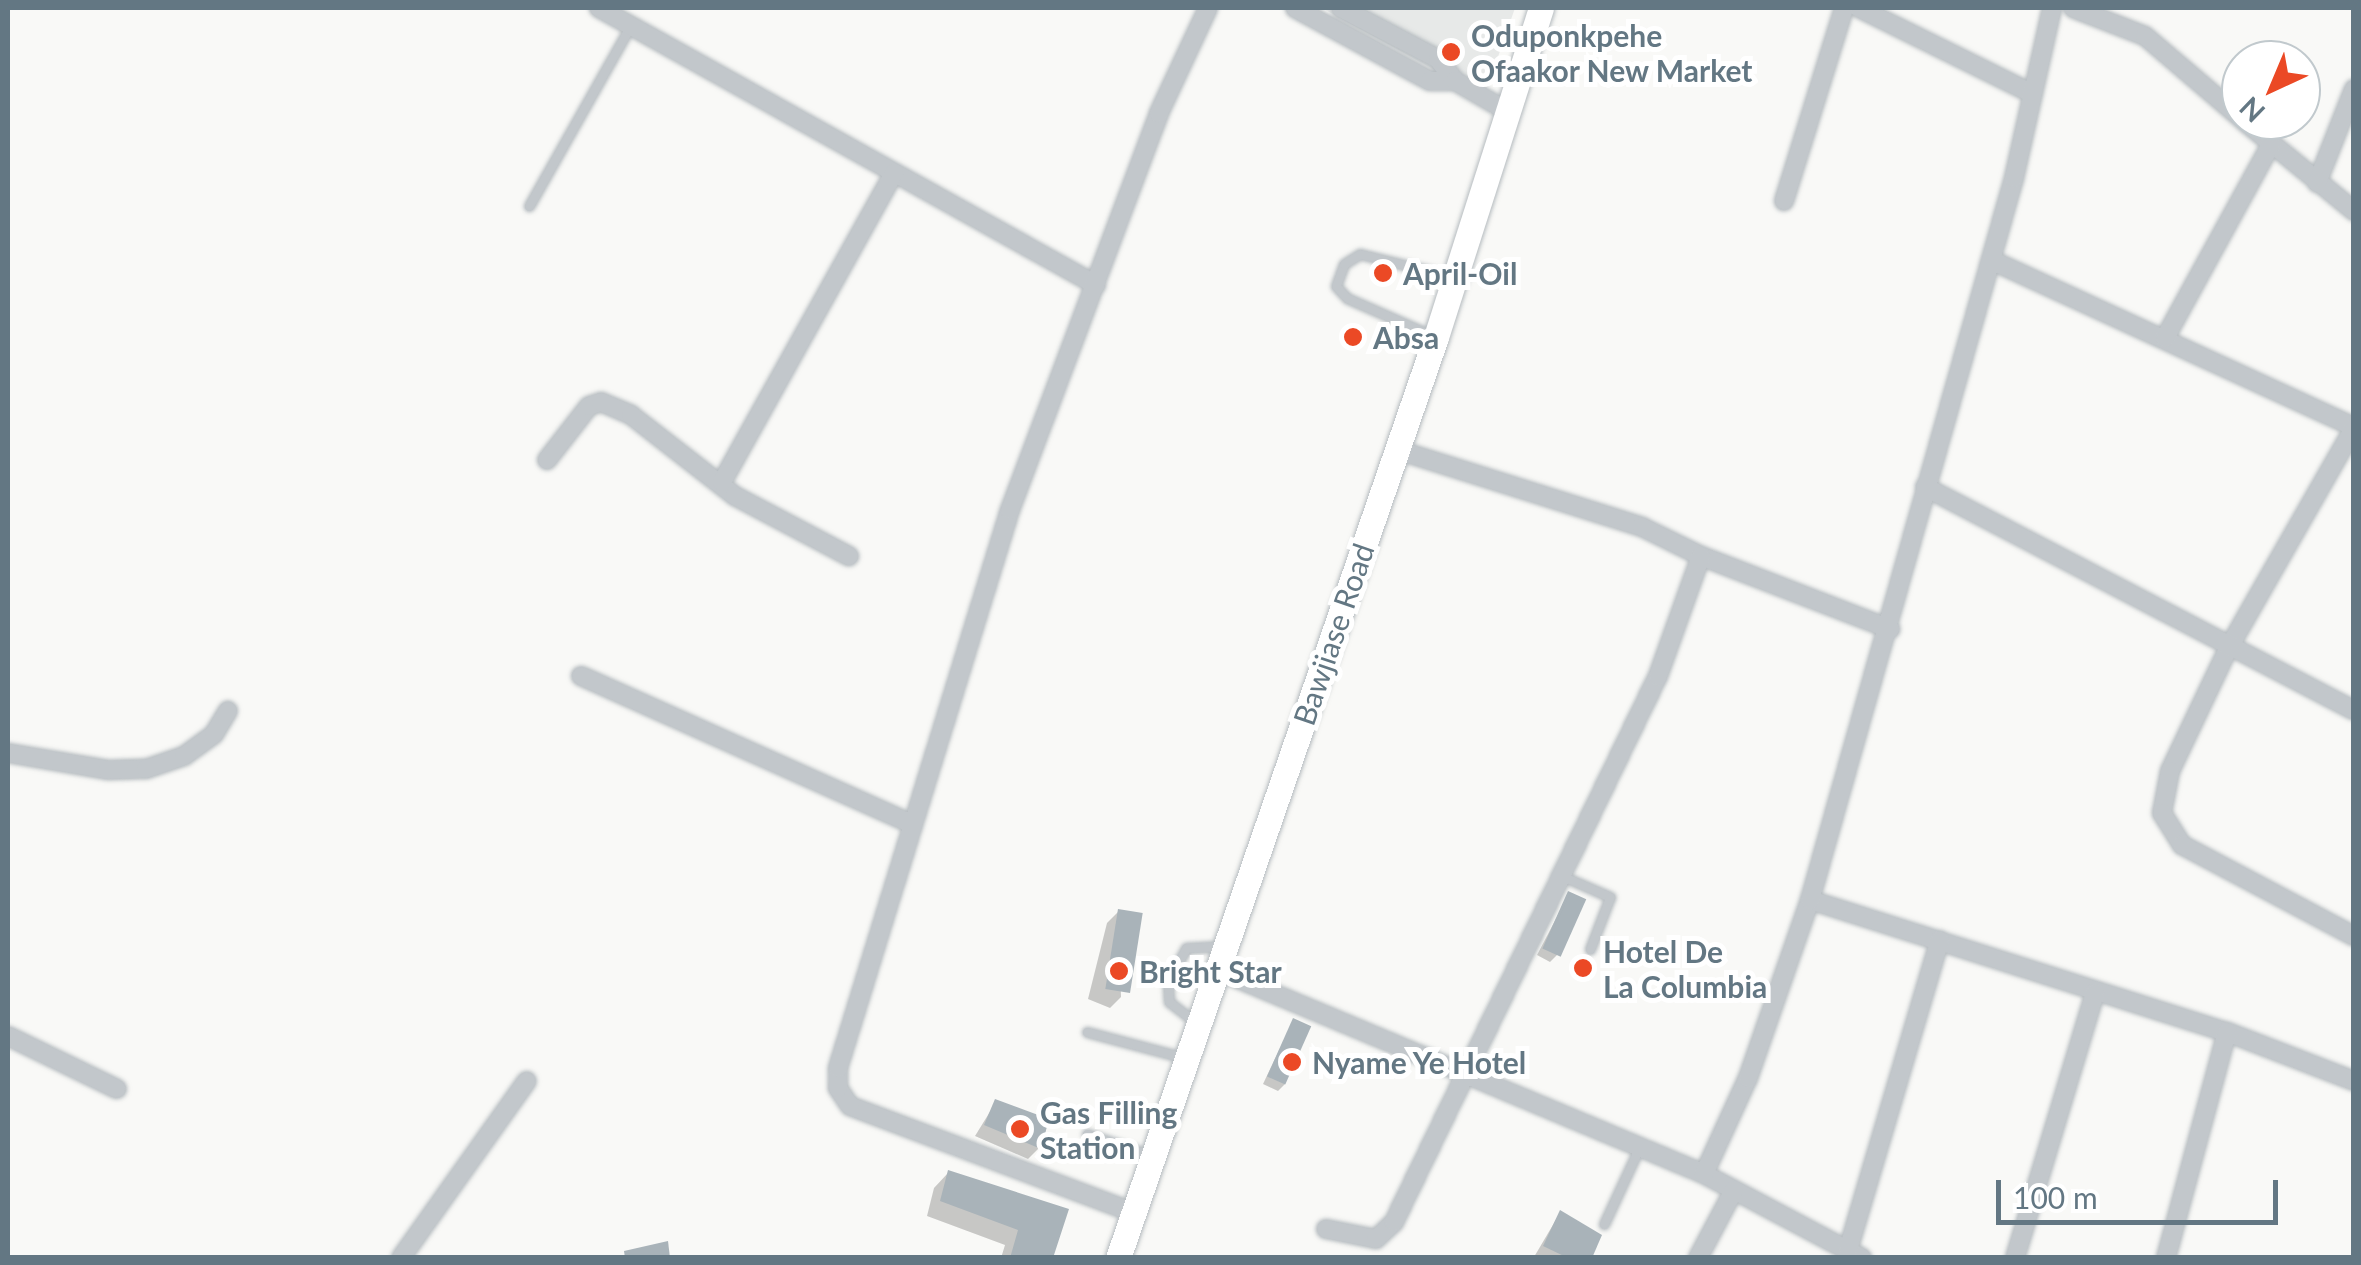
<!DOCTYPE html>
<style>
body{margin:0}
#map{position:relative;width:2361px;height:1265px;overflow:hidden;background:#f9f9f7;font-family:Lato,sans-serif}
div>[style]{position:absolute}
.built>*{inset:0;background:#e7e9e8}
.shadow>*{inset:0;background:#0003}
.building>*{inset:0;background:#a9b3b9;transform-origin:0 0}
.roads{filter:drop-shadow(0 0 2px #b5bbbf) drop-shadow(0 0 2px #b5bbbf)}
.service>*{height:9px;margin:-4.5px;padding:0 4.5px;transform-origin:4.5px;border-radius:4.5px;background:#c2c7cb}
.minor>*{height:18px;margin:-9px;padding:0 9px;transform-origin:9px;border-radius:9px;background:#c2c7cb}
.primary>*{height:25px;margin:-12.5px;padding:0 12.5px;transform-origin:12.5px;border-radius:12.5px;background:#fff}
.dots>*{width:28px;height:28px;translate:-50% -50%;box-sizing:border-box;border:5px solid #fff;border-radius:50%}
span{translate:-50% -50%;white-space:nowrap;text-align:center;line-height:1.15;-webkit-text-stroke:10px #fff;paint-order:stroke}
.poi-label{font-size:30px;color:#637783;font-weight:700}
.left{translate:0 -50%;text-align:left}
.street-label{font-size:30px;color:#637783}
.frame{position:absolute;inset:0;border:10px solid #637783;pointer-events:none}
.north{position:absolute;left:2221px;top:40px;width:100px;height:100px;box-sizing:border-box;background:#fff;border:2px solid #c1c9cd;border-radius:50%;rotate:224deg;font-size:28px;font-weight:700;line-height:40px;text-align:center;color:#637783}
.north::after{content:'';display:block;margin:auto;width:35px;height:45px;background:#eb4925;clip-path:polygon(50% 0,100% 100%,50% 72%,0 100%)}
.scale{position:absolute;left:1996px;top:1180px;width:282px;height:45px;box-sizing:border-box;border:5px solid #637783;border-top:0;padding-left:12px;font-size:30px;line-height:35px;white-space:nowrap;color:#637783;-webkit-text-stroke:8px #fff;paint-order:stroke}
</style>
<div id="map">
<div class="built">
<i style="clip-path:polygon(1322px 8px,1515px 8px,1484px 97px)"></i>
</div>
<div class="shadow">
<i style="clip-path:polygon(1569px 894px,1557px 955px,1550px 962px,1537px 955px)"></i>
<i style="clip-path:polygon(1118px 912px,1121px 997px,1110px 1008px,1088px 999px,1107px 923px)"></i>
<i style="clip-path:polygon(1293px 1021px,1285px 1084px,1278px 1091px,1263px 1084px)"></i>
<i style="clip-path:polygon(996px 1102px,1039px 1148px,1028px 1159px,975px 1136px)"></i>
<i style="clip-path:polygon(948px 1173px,1066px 1210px,1050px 1258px,1001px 1258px,1005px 1245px,927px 1216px,934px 1188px)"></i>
<i style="clip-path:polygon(1560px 1213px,1589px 1258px,1534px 1257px)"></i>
</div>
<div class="building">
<i style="left:1568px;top:891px;width:20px;height:63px;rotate:24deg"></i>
<i style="left:1118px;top:909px;width:25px;height:81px;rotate:9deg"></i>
<i style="left:1293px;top:1018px;width:20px;height:64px;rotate:24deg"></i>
<i style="clip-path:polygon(995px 1099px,1049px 1119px,1041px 1149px,984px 1125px)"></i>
<i style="clip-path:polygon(948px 1170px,1069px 1209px,1053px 1258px,1010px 1258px,1018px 1230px,940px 1201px)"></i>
<i style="clip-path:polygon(1560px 1210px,1602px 1235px,1592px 1258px,1568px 1258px,1543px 1246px)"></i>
<i style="clip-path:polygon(668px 1241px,670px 1258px,625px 1258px,624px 1251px)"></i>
</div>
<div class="roads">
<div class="service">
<i style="left:529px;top:206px;width:208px;rotate:-60.6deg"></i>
<i style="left:1433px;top:336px;width:94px;rotate:-156.2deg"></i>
<i style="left:1347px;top:298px;width:16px;rotate:-133deg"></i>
<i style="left:1336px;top:286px;width:23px;rotate:-70deg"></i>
<i style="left:1344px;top:264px;width:19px;rotate:-32deg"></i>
<i style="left:1360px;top:254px;width:96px;rotate:13.9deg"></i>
<i style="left:1560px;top:875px;width:55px;rotate:23.7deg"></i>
<i style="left:1610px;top:897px;width:56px;rotate:111deg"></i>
<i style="left:1195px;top:1022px;width:33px;rotate:-142deg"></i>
<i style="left:1169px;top:1002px;width:21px;rotate:-93deg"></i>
<i style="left:1168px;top:981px;width:38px;rotate:-61deg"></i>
<i style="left:1186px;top:948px;width:37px;rotate:-3deg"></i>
<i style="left:1087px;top:1032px;width:101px;rotate:14.9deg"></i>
<i style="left:1087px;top:1134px;width:65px;rotate:18.7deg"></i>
<i style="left:1604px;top:1224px;width:86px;rotate:-65.2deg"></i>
</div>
<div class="minor">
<i style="left:599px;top:8px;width:569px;rotate:29.13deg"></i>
<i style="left:1295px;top:8px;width:153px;rotate:28.4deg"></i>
<i style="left:1430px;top:81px;width:25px"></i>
<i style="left:1341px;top:8px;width:110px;rotate:27.7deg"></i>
<i style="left:1438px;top:59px;width:28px;rotate:52deg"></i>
<i style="left:1455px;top:81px;width:60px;rotate:30deg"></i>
<i style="left:1859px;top:8px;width:194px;rotate:26.3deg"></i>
<i style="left:2073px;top:8px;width:77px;rotate:21.3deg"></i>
<i style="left:2145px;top:36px;width:126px;rotate:40.5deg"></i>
<i style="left:2243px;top:120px;width:144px;rotate:39.3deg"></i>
<i style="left:2317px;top:183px;width:101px;rotate:-68.5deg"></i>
<i style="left:1784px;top:201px;width:202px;rotate:-72.7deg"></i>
<i style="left:1991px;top:260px;width:400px;rotate:24.7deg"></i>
<i style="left:2165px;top:338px;width:221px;rotate:-61.3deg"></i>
<i style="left:2354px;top:428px;width:254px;rotate:119.7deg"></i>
<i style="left:2228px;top:649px;width:135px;rotate:115.4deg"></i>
<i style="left:2170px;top:771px;width:43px;rotate:100.8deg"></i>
<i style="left:2162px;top:813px;width:38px;rotate:58deg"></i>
<i style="left:2182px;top:845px;width:195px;rotate:27.9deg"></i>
<i style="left:1398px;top:450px;width:256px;rotate:17.5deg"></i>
<i style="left:1642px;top:527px;width:66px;rotate:26.2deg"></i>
<i style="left:1701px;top:556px;width:203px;rotate:21.1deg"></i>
<i style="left:547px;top:460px;width:68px;rotate:-52.1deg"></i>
<i style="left:589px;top:406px;width:13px;rotate:-18deg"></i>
<i style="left:601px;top:402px;width:33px;rotate:23deg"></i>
<i style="left:631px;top:415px;width:132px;rotate:37.9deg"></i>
<i style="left:735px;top:496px;width:129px;rotate:27.8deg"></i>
<i style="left:722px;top:482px;width:354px;rotate:-60.9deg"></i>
<i style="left:1925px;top:487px;width:483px;rotate:27.5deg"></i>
<i style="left:581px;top:676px;width:363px;rotate:24.1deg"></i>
<i style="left:8px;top:753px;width:101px;rotate:9.6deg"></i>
<i style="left:108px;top:770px;width:38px;rotate:-2deg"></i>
<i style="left:146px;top:769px;width:40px;rotate:-18.9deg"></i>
<i style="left:184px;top:756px;width:37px;rotate:-36deg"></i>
<i style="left:214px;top:734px;width:27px;rotate:-59deg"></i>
<i style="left:1810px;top:900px;width:437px;rotate:17.6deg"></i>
<i style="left:2227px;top:1032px;width:136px;rotate:21.1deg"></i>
<i style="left:1215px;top:969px;width:530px;rotate:22.74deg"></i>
<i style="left:1704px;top:1174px;width:179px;rotate:28deg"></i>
<i style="left:8px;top:1036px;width:121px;rotate:25.9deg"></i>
<i style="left:1704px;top:1174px;width:106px;rotate:-65.4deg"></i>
<i style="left:1748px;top:1078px;width:188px;rotate:-70.8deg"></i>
<i style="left:1810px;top:900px;width:750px;rotate:-74.22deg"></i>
<i style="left:2014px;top:178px;width:174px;rotate:-77.4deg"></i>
<i style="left:1132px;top:1212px;width:301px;rotate:-159.4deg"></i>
<i style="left:850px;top:1106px;width:22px;rotate:-124deg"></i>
<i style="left:838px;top:1088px;width:20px;rotate:-90deg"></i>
<i style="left:838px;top:1068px;width:584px;rotate:-72.87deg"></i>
<i style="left:1010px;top:510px;width:424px;rotate:-69.4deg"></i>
<i style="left:1159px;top:113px;width:116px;rotate:-65deg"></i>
<i style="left:1326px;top:1229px;width:51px;rotate:11.3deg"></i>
<i style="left:1376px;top:1239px;width:25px;rotate:-43deg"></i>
<i style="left:1394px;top:1222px;width:606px;rotate:-64.2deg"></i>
<i style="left:1658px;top:676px;width:127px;rotate:-70.3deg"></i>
<i style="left:1848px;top:1250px;width:323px;rotate:-73.5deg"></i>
<i style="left:401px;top:1258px;width:217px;rotate:-54.6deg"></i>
<i style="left:1698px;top:1258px;width:77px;rotate:-62.1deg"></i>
<i style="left:2015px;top:1258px;width:277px;rotate:-73.2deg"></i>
<i style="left:2166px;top:1258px;width:234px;rotate:-74.9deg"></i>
</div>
<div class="primary">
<i style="left:1118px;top:1258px;width:974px;rotate:-70.95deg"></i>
<i style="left:1436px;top:337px;width:345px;rotate:-72.3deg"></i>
</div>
</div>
<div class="dots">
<i style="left:1451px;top:52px;background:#eb4925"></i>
<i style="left:1383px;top:273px;background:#eb4925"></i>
<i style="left:1353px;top:337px;background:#eb4925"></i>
<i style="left:1583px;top:968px;background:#eb4925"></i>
<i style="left:1119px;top:971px;background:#eb4925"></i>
<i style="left:1292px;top:1062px;background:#eb4925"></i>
<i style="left:1020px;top:1129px;background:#eb4925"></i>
</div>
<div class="poi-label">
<span class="left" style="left:1471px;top:52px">Oduponkpehe<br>Ofaakor New Market</span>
<span class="left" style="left:1403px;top:273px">April-Oil</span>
<span class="left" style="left:1373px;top:337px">Absa</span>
<span class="left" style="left:1603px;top:968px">Hotel De<br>La Columbia</span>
<span class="left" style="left:1139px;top:971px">Bright Star</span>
<span class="left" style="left:1312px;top:1062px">Nyame Ye Hotel</span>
<span class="left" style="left:1040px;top:1129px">Gas Filling<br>Station</span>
</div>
<div class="street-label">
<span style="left:1333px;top:634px;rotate:-71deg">Bawjiase Road</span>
</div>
<div class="frame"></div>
<div class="north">N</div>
<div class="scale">100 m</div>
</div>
